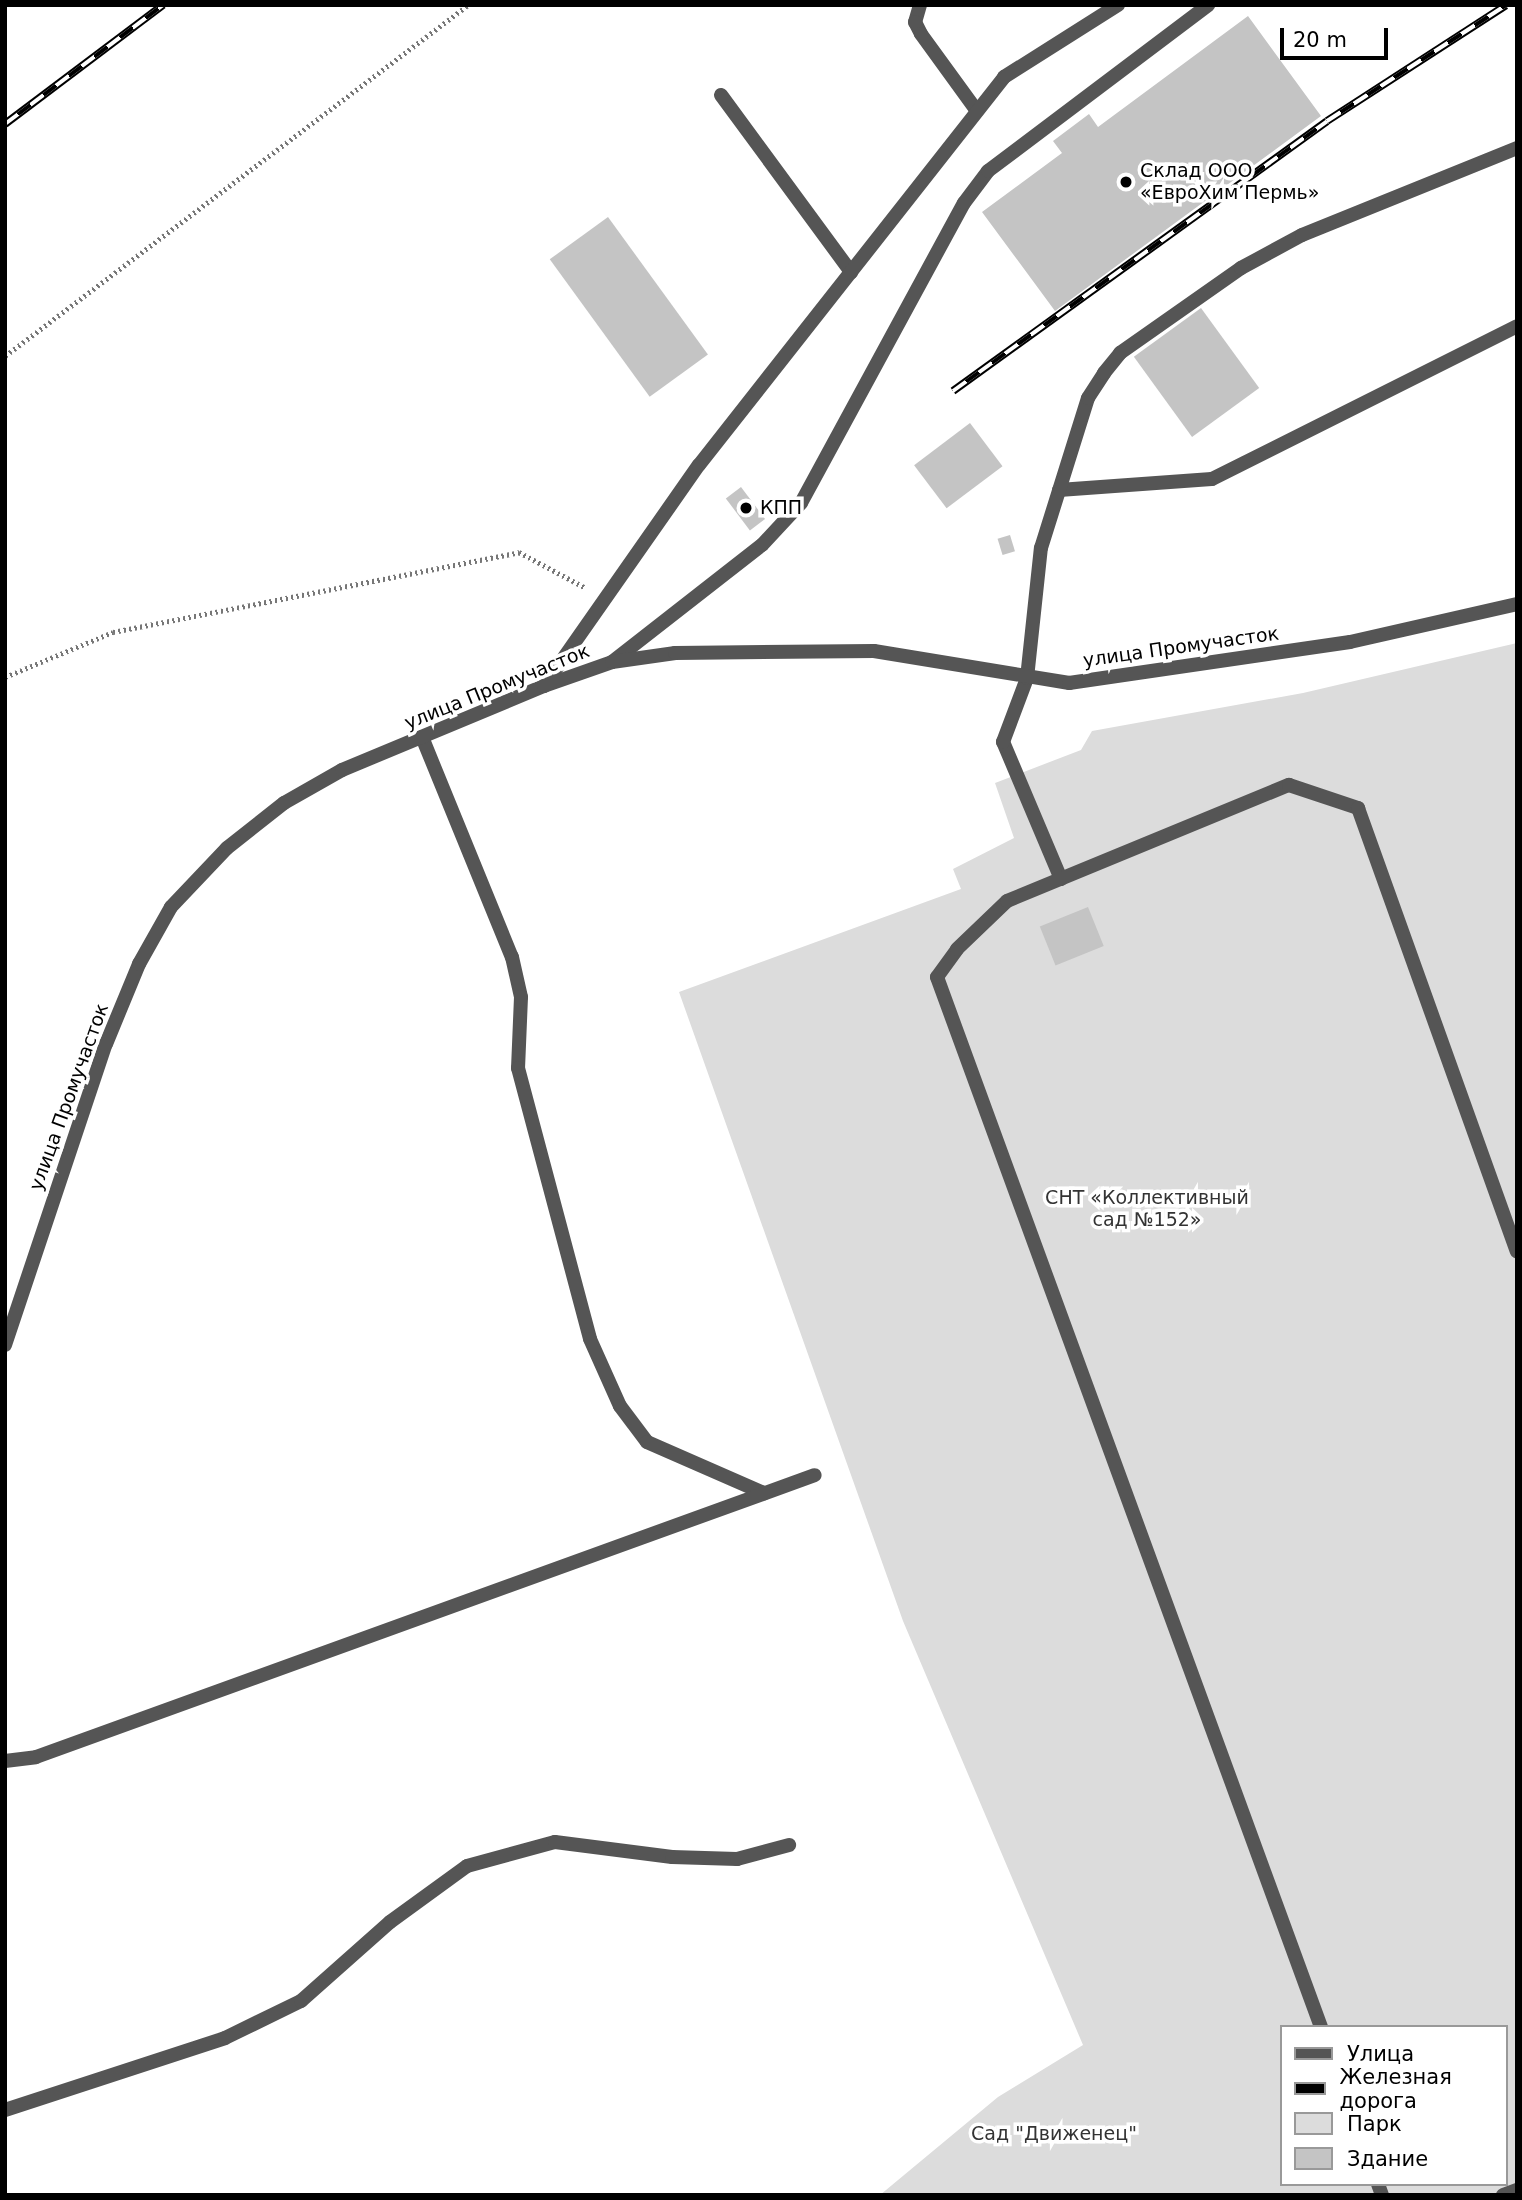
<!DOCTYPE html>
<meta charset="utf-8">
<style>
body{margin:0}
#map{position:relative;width:1522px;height:2200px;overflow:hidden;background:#fff;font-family:"DejaVu Sans",sans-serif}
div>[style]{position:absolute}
.green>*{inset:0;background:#dcdcdc}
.building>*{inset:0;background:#c4c4c4;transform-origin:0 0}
.path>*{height:4.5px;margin-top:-2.25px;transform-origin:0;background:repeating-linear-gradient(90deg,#777 0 2px,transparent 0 5.5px)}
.service>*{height:14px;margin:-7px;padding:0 7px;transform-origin:7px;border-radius:7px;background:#555}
.minor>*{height:14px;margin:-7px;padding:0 7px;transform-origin:7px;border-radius:7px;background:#555}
.rail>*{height:8px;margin-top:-4px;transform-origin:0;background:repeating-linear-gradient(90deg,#fff 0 16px,#000 0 32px);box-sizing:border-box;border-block:2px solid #000}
.dots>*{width:19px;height:19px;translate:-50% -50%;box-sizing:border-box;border:4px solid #fff;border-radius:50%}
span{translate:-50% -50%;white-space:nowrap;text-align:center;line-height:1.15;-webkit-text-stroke:7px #fff;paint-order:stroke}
.poi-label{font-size:19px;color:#000}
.left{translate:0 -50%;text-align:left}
.street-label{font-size:19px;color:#000}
.park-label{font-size:19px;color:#333}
.frame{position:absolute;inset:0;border:7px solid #000;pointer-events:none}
.legend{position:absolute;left:1280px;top:2025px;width:228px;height:161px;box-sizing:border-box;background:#fff;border:2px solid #999;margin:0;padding:9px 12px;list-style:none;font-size:21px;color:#000}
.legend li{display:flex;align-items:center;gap:14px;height:35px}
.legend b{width:35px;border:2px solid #999}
.scale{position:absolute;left:1280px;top:28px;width:108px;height:32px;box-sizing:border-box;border:4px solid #000;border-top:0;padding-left:9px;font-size:21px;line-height:24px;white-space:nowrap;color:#000;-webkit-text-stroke:5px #fff;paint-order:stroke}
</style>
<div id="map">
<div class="green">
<i style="clip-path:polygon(evenodd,1517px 643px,1517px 2195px,880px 2195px,998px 2097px,1083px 2045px,903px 1621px,679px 992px,961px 889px,953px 869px,1014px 838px,995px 783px,1081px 750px,1092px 731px,1303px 693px,1517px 643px,1282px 2027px,1506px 2027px,1506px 2184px,1282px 2184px,1282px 2027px)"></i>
</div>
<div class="building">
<i style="clip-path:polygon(1248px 16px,1321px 116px,1055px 311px,982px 212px,1062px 153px,1053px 141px,1089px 114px,1098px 127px)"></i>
<i style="left:608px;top:217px;width:170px;height:72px;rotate:54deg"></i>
<i style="left:1201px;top:308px;width:99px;height:83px;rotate:54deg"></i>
<i style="left:970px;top:423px;width:54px;height:70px;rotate:53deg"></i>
<i style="left:741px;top:487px;width:40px;height:19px;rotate:53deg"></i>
<i style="left:1010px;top:535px;width:17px;height:13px;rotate:73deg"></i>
<i style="left:1088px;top:907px;width:42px;height:52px;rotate:68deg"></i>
</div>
<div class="path">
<i style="left:5px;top:356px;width:581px;rotate:-37.17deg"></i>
<i style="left:5px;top:677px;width:117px;rotate:-22.6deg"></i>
<i style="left:113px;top:632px;width:414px;rotate:-11.1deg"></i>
<i style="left:519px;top:552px;width:74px;rotate:28.3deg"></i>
</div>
<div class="service">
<i style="left:920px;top:5px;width:18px;rotate:106deg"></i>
<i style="left:915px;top:22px;width:13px;rotate:63deg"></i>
<i style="left:921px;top:34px;width:95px;rotate:54deg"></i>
<i style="left:721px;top:95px;width:220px;rotate:53.7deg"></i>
<i style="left:1059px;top:490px;width:153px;rotate:-4.1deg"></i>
<i style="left:1212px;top:479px;width:341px;rotate:-26.6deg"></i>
<i style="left:612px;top:662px;width:190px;rotate:-38deg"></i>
<i style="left:762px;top:545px;width:57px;rotate:-47.1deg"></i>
<i style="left:801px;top:503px;width:341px;rotate:-61.5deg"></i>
<i style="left:964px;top:203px;width:40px;rotate:-53deg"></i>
<i style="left:988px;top:171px;width:276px;rotate:-37deg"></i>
<i style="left:544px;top:686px;width:270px;rotate:-55deg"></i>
<i style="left:699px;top:465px;width:494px;rotate:-51.8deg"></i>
<i style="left:1004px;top:77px;width:135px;rotate:-32.3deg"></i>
<i style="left:422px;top:737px;width:238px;rotate:67.8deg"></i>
<i style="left:512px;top:957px;width:41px;rotate:77.3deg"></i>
<i style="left:521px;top:997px;width:71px;rotate:92.4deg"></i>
<i style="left:518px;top:1068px;width:280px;rotate:75.1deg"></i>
<i style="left:590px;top:1339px;width:73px;rotate:65.9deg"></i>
<i style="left:620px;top:1406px;width:45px;rotate:53.1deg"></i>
<i style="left:647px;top:1442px;width:128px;rotate:23.6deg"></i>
<i style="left:1061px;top:879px;width:149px;rotate:-112.9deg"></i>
<i style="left:1003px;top:742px;width:68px;rotate:-69.4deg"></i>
<i style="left:1027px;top:678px;width:131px;rotate:-83.9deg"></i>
<i style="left:1041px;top:548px;width:157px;rotate:-72.6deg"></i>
<i style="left:1088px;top:398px;width:30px;rotate:-57deg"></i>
<i style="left:1104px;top:373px;width:26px;rotate:-51deg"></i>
<i style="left:1120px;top:353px;width:148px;rotate:-35.1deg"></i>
<i style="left:1241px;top:268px;width:69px;rotate:-28.4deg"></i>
<i style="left:1302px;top:235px;width:232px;rotate:-22deg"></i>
<i style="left:5px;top:1761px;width:31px;rotate:-7deg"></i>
<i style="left:36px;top:1757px;width:828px;rotate:-19.9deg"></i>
<i style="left:1321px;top:2027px;width:1118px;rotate:-110.09deg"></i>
<i style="left:937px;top:977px;width:34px;rotate:-54deg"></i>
<i style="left:957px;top:949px;width:69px;rotate:-43.8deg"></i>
<i style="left:1007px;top:901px;width:305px;rotate:-22.4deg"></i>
<i style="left:1289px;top:785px;width:73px;rotate:18.4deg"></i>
<i style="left:1358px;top:808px;width:471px;rotate:70.3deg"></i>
<i style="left:5px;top:2110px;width:231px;rotate:-18.1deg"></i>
<i style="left:225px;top:2038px;width:85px;rotate:-26deg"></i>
<i style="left:301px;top:2001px;width:119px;rotate:-41.6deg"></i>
<i style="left:390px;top:1922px;width:95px;rotate:-36deg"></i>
<i style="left:467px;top:1866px;width:91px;rotate:-15.3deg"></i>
<i style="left:555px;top:1842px;width:118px;rotate:7.3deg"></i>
<i style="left:672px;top:1857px;width:65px;rotate:1.8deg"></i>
<i style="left:737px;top:1859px;width:54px;rotate:-15.1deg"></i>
<i style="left:1378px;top:2184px;width:12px;rotate:70deg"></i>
<i style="left:1503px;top:2195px;width:15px;rotate:-20deg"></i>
</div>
<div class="minor">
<i style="left:5px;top:1345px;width:317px;rotate:-71.5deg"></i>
<i style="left:106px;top:1044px;width:87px;rotate:-67.6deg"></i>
<i style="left:139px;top:964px;width:65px;rotate:-60.7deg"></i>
<i style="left:171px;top:907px;width:81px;rotate:-46.5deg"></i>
<i style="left:227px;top:848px;width:73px;rotate:-38.3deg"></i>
<i style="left:284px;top:803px;width:67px;rotate:-29.6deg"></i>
<i style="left:342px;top:770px;width:219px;rotate:-22.6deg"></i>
<i style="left:544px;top:686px;width:72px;rotate:-19.4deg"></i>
<i style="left:612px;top:662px;width:64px;rotate:-8.1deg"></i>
<i style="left:675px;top:653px;width:199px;rotate:-0.6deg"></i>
<i style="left:874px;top:651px;width:198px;rotate:9.3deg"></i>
<i style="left:1069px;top:683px;width:284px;rotate:-8.3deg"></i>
<i style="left:1350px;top:642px;width:171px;rotate:-12.8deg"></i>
</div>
<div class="rail">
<i style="left:5px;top:124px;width:198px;rotate:-37deg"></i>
<i style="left:953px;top:391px;width:461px;rotate:-35.8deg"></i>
<i style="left:1327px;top:121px;width:213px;rotate:-32.9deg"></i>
</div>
<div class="dots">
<i style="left:1126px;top:182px;background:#000"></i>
<i style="left:746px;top:508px;background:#000"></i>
</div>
<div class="poi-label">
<span class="left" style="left:1140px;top:182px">Склад ООО<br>«ЕвроХим Пермь»</span>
<span class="left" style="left:760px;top:508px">КПП</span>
</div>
<div class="street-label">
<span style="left:1181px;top:647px;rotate:-8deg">улица Промучасток</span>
<span style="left:497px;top:687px;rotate:-22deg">улица Промучасток</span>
<span style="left:69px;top:1097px;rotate:-70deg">улица Промучасток</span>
</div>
<div class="park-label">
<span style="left:1147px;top:1209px">СНТ «Коллективный<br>сад №152»</span>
<span style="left:1054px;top:2134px">Сад "Движенец"</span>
</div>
<div class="frame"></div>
<ul class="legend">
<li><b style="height:9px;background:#555"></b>Улица</li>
<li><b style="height:9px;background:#000"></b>Железная дорога</li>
<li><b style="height:19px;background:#dcdcdc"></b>Парк</li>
<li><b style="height:19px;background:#c4c4c4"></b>Здание</li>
</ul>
<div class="scale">20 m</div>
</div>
